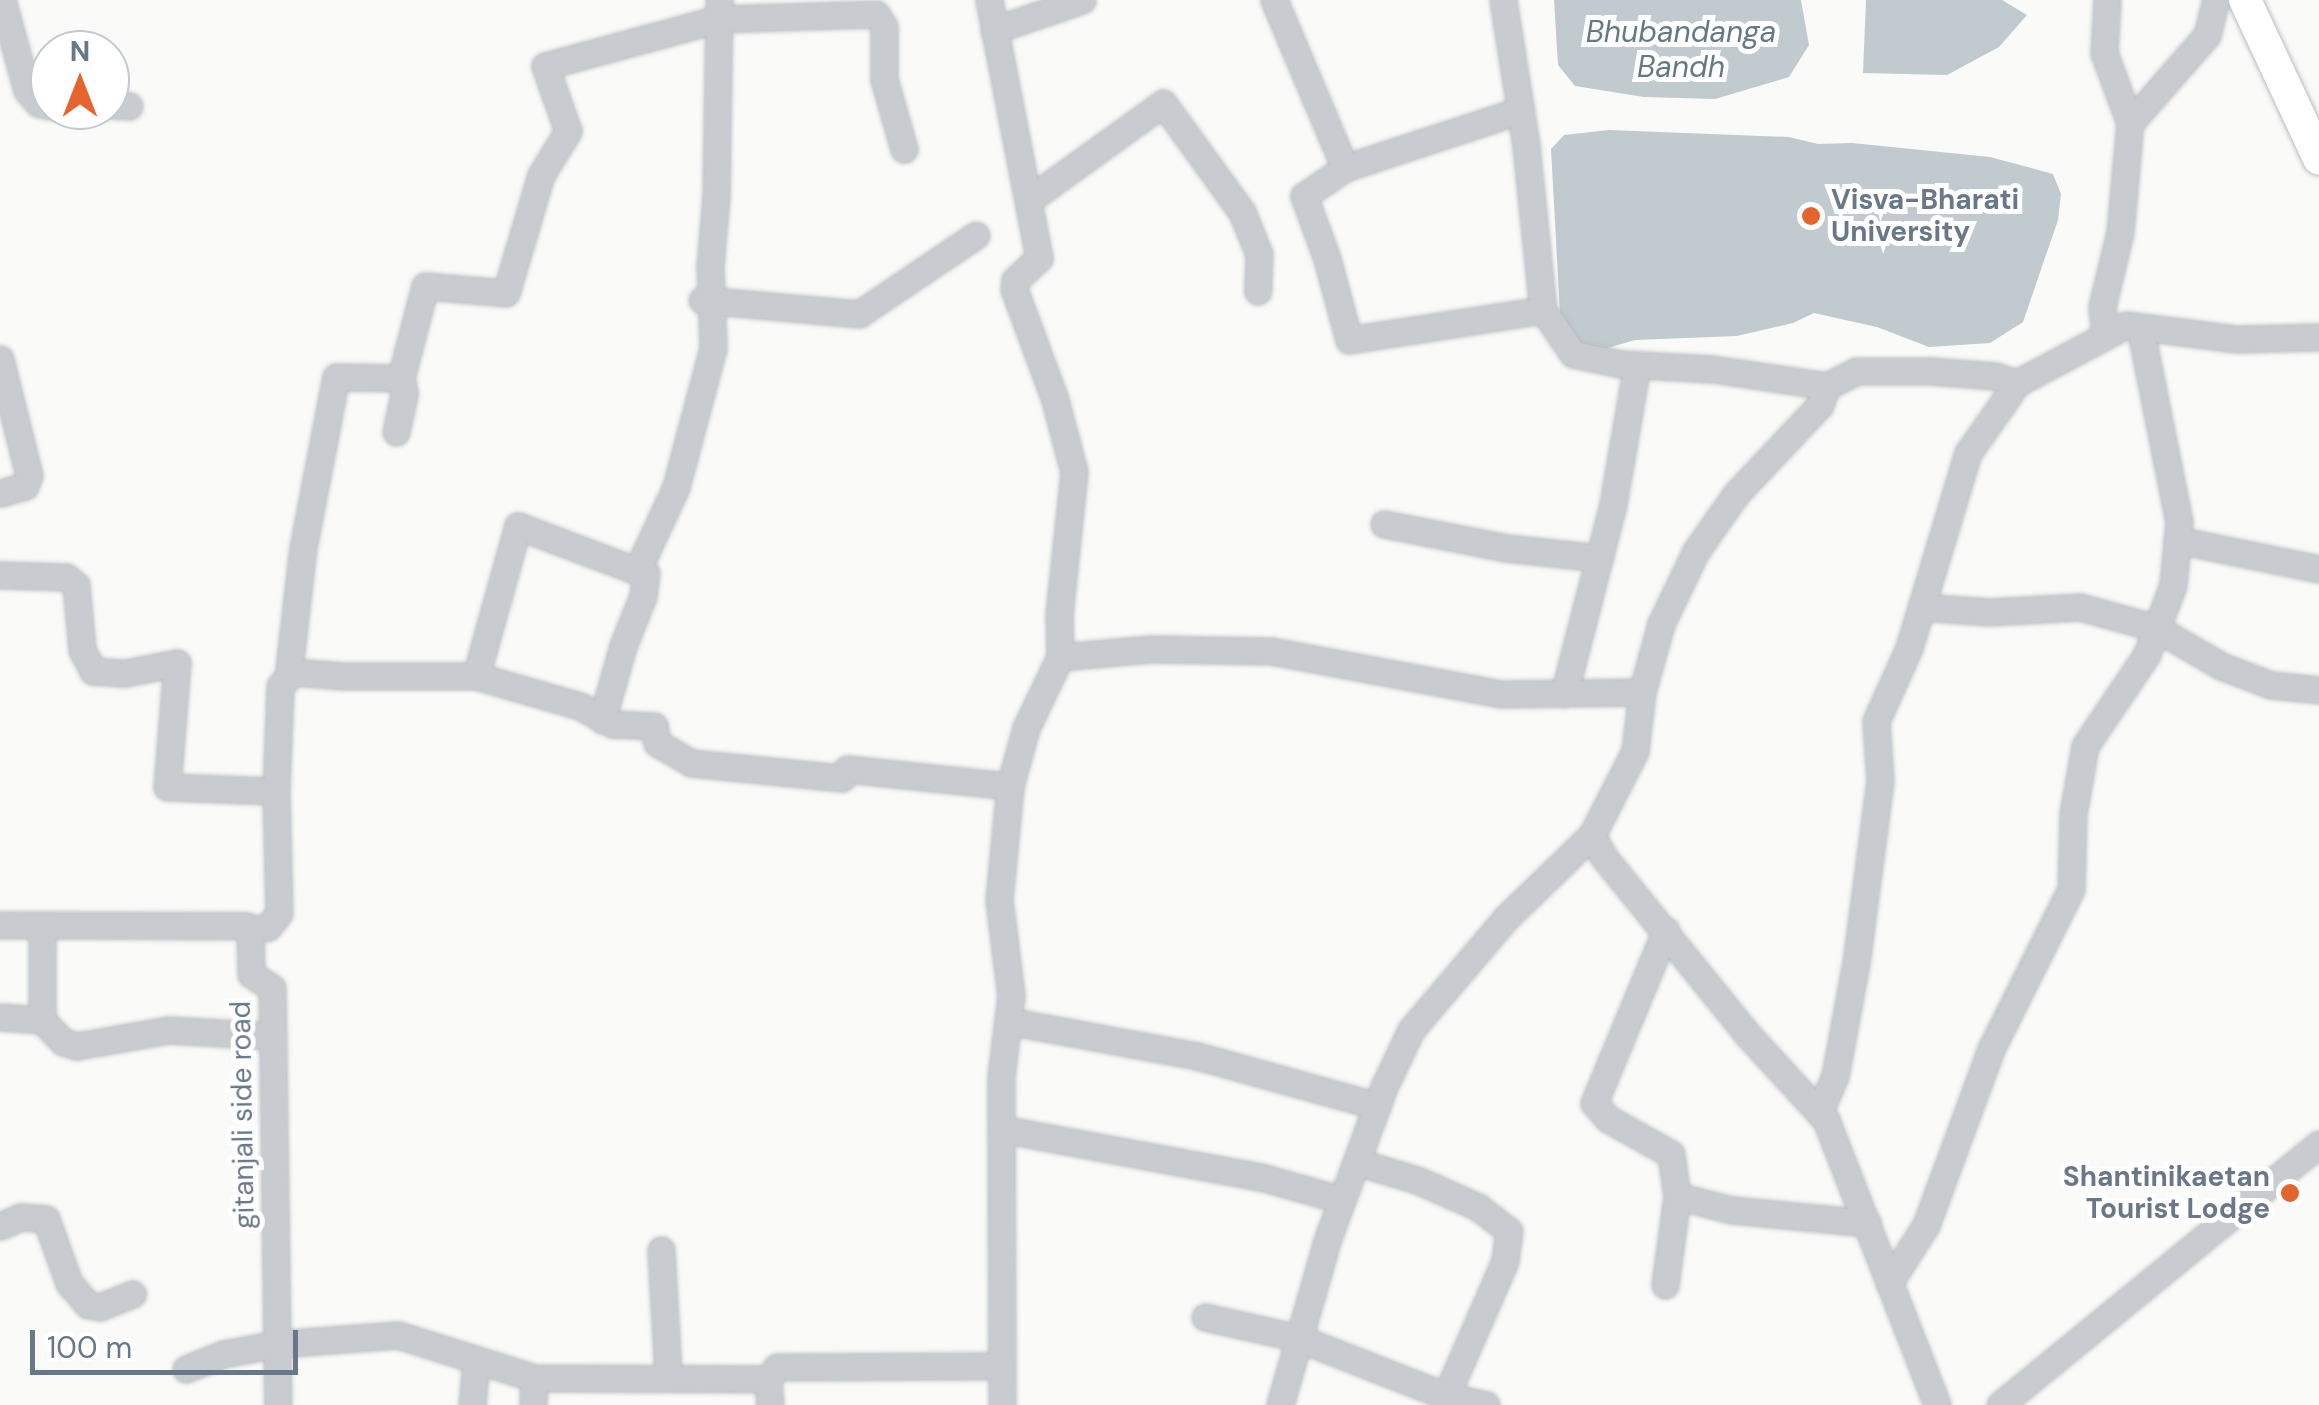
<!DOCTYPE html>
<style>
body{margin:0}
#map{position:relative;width:2319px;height:1405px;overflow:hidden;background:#fafaf8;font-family:"DM Sans",sans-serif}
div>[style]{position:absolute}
.water>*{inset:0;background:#c1cacf}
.roads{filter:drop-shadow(0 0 2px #b9bdc1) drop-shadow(0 0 2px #b9bdc1)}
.minor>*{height:25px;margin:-12.5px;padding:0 12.5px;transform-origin:12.5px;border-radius:12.5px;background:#c8cbcf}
.major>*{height:32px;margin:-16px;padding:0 16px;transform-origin:16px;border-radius:16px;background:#fff}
.dots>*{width:28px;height:28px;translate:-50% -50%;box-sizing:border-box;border:5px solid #fff;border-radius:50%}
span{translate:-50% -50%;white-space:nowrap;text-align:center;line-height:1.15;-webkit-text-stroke:10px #fff;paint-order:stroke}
.poi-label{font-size:28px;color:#697889;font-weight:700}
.left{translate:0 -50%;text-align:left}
.right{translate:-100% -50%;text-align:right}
.street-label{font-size:28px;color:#697889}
.water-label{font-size:30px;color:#657983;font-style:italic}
.north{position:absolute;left:30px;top:30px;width:100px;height:100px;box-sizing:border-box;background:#fff;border:2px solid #c3c9d0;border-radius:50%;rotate:0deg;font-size:28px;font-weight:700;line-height:40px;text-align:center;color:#697889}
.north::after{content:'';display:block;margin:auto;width:35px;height:45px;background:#e4642d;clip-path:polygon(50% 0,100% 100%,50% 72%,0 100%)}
.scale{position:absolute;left:30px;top:1330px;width:268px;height:45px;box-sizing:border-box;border:5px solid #697889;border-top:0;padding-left:12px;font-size:30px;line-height:35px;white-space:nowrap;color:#697889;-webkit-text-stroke:8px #fff;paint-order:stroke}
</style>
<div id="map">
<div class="water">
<i style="clip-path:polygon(1554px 0,1801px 0,1809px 45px,1789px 77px,1715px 99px,1644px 97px,1575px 86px,1558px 65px)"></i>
<i style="clip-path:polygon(1866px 0,2002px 0,2027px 15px,1999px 47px,1947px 75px,1863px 73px)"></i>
<i style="clip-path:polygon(1609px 130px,1789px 137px,1818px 144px,1852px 143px,1990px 157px,2053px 174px,2061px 194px,2058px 220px,2023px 322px,1990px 343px,1929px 347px,1877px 327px,1814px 313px,1793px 323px,1737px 336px,1635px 340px,1601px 350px,1572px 343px,1560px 314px,1551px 149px,1564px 135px)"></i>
</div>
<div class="roads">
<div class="minor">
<i style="left:2px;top:0;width:93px;rotate:74.5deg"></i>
<i style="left:27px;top:90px;width:17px;rotate:50deg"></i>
<i style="left:38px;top:103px;width:12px;rotate:14deg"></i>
<i style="left:989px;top:0;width:263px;rotate:79deg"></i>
<i style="left:1039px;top:258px;width:33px;rotate:137deg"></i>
<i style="left:1015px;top:280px;width:9px;rotate:96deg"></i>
<i style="left:1014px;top:289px;width:118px;rotate:69.7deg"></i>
<i style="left:1055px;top:400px;width:74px;rotate:75.2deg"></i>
<i style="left:1074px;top:472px;width:143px;rotate:96deg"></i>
<i style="left:1059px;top:614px;width:43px;rotate:88.7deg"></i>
<i style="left:1274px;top:0;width:182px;rotate:67.1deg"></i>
<i style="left:1503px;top:0;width:148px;rotate:81deg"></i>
<i style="left:1526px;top:146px;width:165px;rotate:84.1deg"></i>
<i style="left:1543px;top:310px;width:53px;rotate:55.7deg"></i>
<i style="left:1573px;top:354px;width:49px;rotate:11.8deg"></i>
<i style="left:1621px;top:364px;width:91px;rotate:3.1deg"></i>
<i style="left:1712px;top:369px;width:116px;rotate:8.4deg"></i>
<i style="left:994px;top:30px;width:93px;rotate:-18.8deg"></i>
<i style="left:110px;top:105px;width:19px;rotate:3deg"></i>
<i style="left:1521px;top:110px;width:185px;rotate:161.8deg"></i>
<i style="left:1345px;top:168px;width:50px;rotate:145.7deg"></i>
<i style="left:1304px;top:196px;width:67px;rotate:69.9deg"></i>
<i style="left:1327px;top:259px;width:84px;rotate:74.8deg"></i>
<i style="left:1349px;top:340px;width:196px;rotate:-8.8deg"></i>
<i style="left:2130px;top:123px;width:117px;rotate:-48.8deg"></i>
<i style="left:2207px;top:35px;width:36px;rotate:-76deg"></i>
<i style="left:1030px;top:199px;width:164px;rotate:-35.8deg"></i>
<i style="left:1163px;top:103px;width:135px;rotate:54.1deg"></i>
<i style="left:1242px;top:212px;width:45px;rotate:68deg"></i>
<i style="left:1259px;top:254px;width:37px;rotate:92deg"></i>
<i style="left:702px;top:300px;width:158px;rotate:5.1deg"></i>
<i style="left:859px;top:314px;width:141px;rotate:-34deg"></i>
<i style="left:2105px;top:336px;width:29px;rotate:-96deg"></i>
<i style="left:2102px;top:307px;width:77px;rotate:-76.5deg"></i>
<i style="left:2120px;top:232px;width:109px;rotate:-84.8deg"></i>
<i style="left:2130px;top:123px;width:75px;rotate:-110.4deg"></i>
<i style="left:2104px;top:53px;width:53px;rotate:-86.8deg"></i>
<i style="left:0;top:359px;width:120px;rotate:76deg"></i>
<i style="left:29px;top:475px;width:12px;rotate:110deg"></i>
<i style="left:25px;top:486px;width:26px;rotate:164deg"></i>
<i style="left:396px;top:432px;width:40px;rotate:-78deg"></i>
<i style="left:404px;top:393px;width:15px;rotate:-101deg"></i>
<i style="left:1384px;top:524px;width:124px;rotate:11.1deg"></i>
<i style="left:1506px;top:548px;width:94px;rotate:6.1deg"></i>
<i style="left:2177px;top:540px;width:145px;rotate:11.5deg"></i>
<i style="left:0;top:575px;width:66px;rotate:1.7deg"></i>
<i style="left:66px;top:577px;width:13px;rotate:39deg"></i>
<i style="left:76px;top:585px;width:65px;rotate:84.7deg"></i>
<i style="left:82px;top:650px;width:24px;rotate:62deg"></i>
<i style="left:93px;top:671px;width:32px;rotate:4deg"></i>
<i style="left:125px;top:673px;width:53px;rotate:-10.9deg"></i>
<i style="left:177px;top:663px;width:124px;rotate:94.6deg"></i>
<i style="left:167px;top:787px;width:109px;rotate:2.1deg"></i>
<i style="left:276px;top:791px;width:105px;rotate:-87.8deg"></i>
<i style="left:280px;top:686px;width:19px;rotate:-47deg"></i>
<i style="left:293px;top:672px;width:51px;rotate:4.5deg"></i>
<i style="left:344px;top:676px;width:132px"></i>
<i style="left:476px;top:676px;width:108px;rotate:16.1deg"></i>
<i style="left:580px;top:706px;width:38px;rotate:29deg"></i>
<i style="left:613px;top:724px;width:41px;rotate:2.8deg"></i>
<i style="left:654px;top:726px;width:17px;rotate:80deg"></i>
<i style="left:657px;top:743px;width:39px;rotate:30deg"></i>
<i style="left:691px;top:763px;width:152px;rotate:5.7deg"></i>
<i style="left:842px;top:778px;width:10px;rotate:-61deg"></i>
<i style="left:847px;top:769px;width:164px;rotate:6deg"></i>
<i style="left:1010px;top:786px;width:60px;rotate:-74.6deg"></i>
<i style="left:1026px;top:728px;width:79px;rotate:-64.4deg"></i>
<i style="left:1060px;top:657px;width:91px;rotate:-5deg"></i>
<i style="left:1151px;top:649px;width:120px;rotate:1deg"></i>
<i style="left:1271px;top:651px;width:234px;rotate:10.6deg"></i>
<i style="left:1501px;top:694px;width:141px;rotate:-0.8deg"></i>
<i style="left:1642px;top:692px;width:59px;rotate:96.8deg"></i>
<i style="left:1635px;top:751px;width:94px;rotate:117.1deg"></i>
<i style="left:1592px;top:835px;width:24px;rotate:62deg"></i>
<i style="left:1603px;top:856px;width:229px;rotate:51deg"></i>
<i style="left:1747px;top:1034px;width:117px;rotate:47.4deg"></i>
<i style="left:1826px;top:1120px;width:306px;rotate:68.7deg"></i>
<i style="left:1921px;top:607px;width:68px;rotate:4.2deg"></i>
<i style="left:1989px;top:612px;width:91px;rotate:-3.1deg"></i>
<i style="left:2080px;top:607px;width:79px;rotate:15.4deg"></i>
<i style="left:2156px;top:628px;width:75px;rotate:30.3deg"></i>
<i style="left:2221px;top:666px;width:53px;rotate:20.8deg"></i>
<i style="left:2271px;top:685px;width:48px;rotate:5.9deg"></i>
<i style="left:476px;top:676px;width:156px;rotate:-74.4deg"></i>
<i style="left:518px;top:526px;width:127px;rotate:20.7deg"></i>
<i style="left:637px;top:571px;width:93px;rotate:-65.1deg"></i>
<i style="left:676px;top:487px;width:144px;rotate:-75.1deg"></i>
<i style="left:713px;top:348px;width:82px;rotate:-92.1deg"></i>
<i style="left:710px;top:266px;width:70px;rotate:-85.1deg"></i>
<i style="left:716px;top:196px;width:196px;rotate:-89.1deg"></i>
<i style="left:288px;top:677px;width:130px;rotate:-83.4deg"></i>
<i style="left:303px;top:548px;width:174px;rotate:-79.1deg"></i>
<i style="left:336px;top:377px;width:65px;rotate:0.9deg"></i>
<i style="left:401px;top:378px;width:95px;rotate:-75.4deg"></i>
<i style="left:425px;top:286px;width:81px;rotate:4.9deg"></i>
<i style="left:506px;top:293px;width:123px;rotate:-73.5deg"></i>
<i style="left:541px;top:175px;width:52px;rotate:-58.5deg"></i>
<i style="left:568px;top:131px;width:69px;rotate:-109.5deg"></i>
<i style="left:545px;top:66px;width:179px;rotate:-15.2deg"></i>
<i style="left:718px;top:19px;width:158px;rotate:-1.8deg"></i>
<i style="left:876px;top:14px;width:15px;rotate:58deg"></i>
<i style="left:884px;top:27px;width:52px;rotate:90deg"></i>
<i style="left:884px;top:79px;width:73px;rotate:74.1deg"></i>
<i style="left:1642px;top:692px;width:71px;rotate:-74.4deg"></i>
<i style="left:1661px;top:624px;width:81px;rotate:-64.4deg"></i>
<i style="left:1696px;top:551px;width:70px;rotate:-54.9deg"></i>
<i style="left:1736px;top:494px;width:122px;rotate:-46.7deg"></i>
<i style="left:1820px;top:405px;width:20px;rotate:-70deg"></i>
<i style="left:1827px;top:386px;width:33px;rotate:-27deg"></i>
<i style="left:1856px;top:371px;width:74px"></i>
<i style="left:1930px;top:371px;width:65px;rotate:4.4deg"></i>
<i style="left:1995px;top:376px;width:23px;rotate:18deg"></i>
<i style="left:2017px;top:383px;width:123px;rotate:-28deg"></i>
<i style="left:2126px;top:325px;width:112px;rotate:7.2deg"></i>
<i style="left:2237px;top:339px;width:82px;rotate:-1.4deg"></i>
<i style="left:1564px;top:694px;width:196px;rotate:-75.5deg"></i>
<i style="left:1613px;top:504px;width:141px;rotate:-80.2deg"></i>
<i style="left:602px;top:720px;width:77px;rotate:-74.2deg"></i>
<i style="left:623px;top:646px;width:54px;rotate:-68.2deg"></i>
<i style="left:643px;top:596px;width:23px;rotate:-83deg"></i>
<i style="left:646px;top:573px;width:9px;rotate:-167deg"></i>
<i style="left:276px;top:791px;width:122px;rotate:88.6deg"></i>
<i style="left:279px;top:913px;width:18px;rotate:128deg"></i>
<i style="left:268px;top:927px;width:18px;rotate:171deg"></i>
<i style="left:250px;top:930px;width:44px;rotate:88.7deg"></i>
<i style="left:251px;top:974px;width:25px;rotate:34deg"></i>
<i style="left:272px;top:988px;width:417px;rotate:89.2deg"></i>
<i style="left:0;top:925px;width:246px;rotate:0.2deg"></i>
<i style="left:246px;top:926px;width:6px;rotate:45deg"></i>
<i style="left:42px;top:926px;width:94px;rotate:90deg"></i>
<i style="left:0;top:1017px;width:42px;rotate:4.1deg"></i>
<i style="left:42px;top:1020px;width:30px;rotate:46deg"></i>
<i style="left:63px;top:1042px;width:15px;rotate:16deg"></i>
<i style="left:77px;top:1046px;width:93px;rotate:-9.9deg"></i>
<i style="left:169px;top:1030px;width:104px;rotate:3.3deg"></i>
<i style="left:1008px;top:1021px;width:192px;rotate:10.5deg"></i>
<i style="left:1197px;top:1056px;width:187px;rotate:15.5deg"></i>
<i style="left:1819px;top:1113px;width:40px;rotate:-66.6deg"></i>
<i style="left:1835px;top:1076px;width:115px;rotate:-79.5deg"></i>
<i style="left:1856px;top:963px;width:184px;rotate:-82.5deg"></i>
<i style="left:1880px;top:781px;width:60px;rotate:-93.8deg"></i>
<i style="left:1876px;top:721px;width:80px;rotate:-65.7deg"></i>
<i style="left:1909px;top:648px;width:204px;rotate:-73.2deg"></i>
<i style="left:1968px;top:453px;width:85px;rotate:-55deg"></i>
<i style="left:1001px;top:1129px;width:264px;rotate:10.5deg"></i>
<i style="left:1261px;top:1177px;width:84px;rotate:15.9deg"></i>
<i style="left:1357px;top:1162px;width:63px;rotate:16.7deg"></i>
<i style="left:1417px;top:1180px;width:67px;rotate:23.9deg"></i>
<i style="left:1478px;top:1207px;width:39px;rotate:38deg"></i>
<i style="left:1509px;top:1231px;width:30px;rotate:98deg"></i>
<i style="left:1505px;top:1261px;width:147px;rotate:113.6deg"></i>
<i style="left:1677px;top:1196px;width:57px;rotate:14.3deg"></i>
<i style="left:1732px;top:1210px;width:136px;rotate:5.5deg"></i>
<i style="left:0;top:1226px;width:22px;rotate:-24deg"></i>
<i style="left:20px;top:1217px;width:26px;rotate:4deg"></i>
<i style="left:46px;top:1219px;width:68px;rotate:70.2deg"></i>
<i style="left:69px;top:1283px;width:29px;rotate:49deg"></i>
<i style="left:88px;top:1305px;width:12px;rotate:9deg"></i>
<i style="left:100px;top:1307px;width:35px;rotate:-22deg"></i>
<i style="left:661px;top:1250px;width:126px;rotate:86.8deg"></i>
<i style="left:1889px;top:1283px;width:69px;rotate:-57.5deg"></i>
<i style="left:1926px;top:1225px;width:188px;rotate:-69.7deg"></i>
<i style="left:1991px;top:1049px;width:179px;rotate:-63.4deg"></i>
<i style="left:2071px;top:889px;width:75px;rotate:-88.5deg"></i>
<i style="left:2073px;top:814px;width:69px;rotate:-80deg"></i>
<i style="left:2085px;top:746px;width:111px;rotate:-56deg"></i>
<i style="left:2147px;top:654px;width:74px;rotate:-69.4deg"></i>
<i style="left:2173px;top:585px;width:63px;rotate:-84.6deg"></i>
<i style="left:2179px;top:522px;width:199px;rotate:-101.3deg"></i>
<i style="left:1665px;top:1285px;width:90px;rotate:-82.3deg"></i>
<i style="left:1677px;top:1196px;width:42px;rotate:-98.1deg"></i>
<i style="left:1671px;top:1154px;width:72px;rotate:-150.9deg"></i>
<i style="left:1608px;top:1119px;width:21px;rotate:-131deg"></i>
<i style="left:1594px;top:1103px;width:187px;rotate:-67.4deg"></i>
<i style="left:1205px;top:1317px;width:95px;rotate:12.7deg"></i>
<i style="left:1298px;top:1338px;width:159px;rotate:21.4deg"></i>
<i style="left:1446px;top:1396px;width:41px;rotate:12.7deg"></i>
<i style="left:186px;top:1369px;width:40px;rotate:-22deg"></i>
<i style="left:223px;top:1354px;width:55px;rotate:-10.5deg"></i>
<i style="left:277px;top:1344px;width:121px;rotate:-4.3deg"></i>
<i style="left:398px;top:1335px;width:143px;rotate:17.5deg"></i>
<i style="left:534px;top:1378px;width:234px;rotate:0.2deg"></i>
<i style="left:768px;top:1379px;width:26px;rotate:86deg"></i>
<i style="left:768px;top:1379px;width:15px;rotate:-53deg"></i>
<i style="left:777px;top:1367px;width:225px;rotate:-0.3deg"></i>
<i style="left:472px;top:1405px;width:44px;rotate:-84.8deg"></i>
<i style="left:533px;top:1405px;width:27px;rotate:-88deg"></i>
<i style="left:1002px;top:1405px;width:328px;rotate:-90.2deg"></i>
<i style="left:1001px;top:1077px;width:82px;rotate:-83deg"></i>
<i style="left:1011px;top:996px;width:97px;rotate:-97.1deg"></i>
<i style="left:999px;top:900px;width:115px;rotate:-84.5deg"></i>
<i style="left:1280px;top:1405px;width:174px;rotate:-74deg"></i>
<i style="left:1328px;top:1238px;width:159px;rotate:-69.7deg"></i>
<i style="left:1383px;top:1089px;width:65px;rotate:-64.6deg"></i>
<i style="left:1411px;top:1030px;width:148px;rotate:-49.7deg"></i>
<i style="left:1507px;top:917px;width:118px;rotate:-44deg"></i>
<i style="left:2000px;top:1405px;width:412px;rotate:-39.3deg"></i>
</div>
<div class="major">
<i style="left:2245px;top:0;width:175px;rotate:65deg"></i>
</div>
</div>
<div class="dots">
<i style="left:1811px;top:216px;background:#e4642d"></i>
<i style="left:2290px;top:1193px;background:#e4642d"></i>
</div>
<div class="poi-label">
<span class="left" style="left:1831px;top:216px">Visva-Bharati<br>University</span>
<span class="right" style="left:2270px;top:1193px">Shantinikaetan<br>Tourist Lodge</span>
</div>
<div class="street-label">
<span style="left:243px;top:1115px;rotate:-91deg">gitanjali side road</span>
</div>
<div class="water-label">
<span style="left:1681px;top:49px">Bhubandanga<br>Bandh</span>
</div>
<div class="north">N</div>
<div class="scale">100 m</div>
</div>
